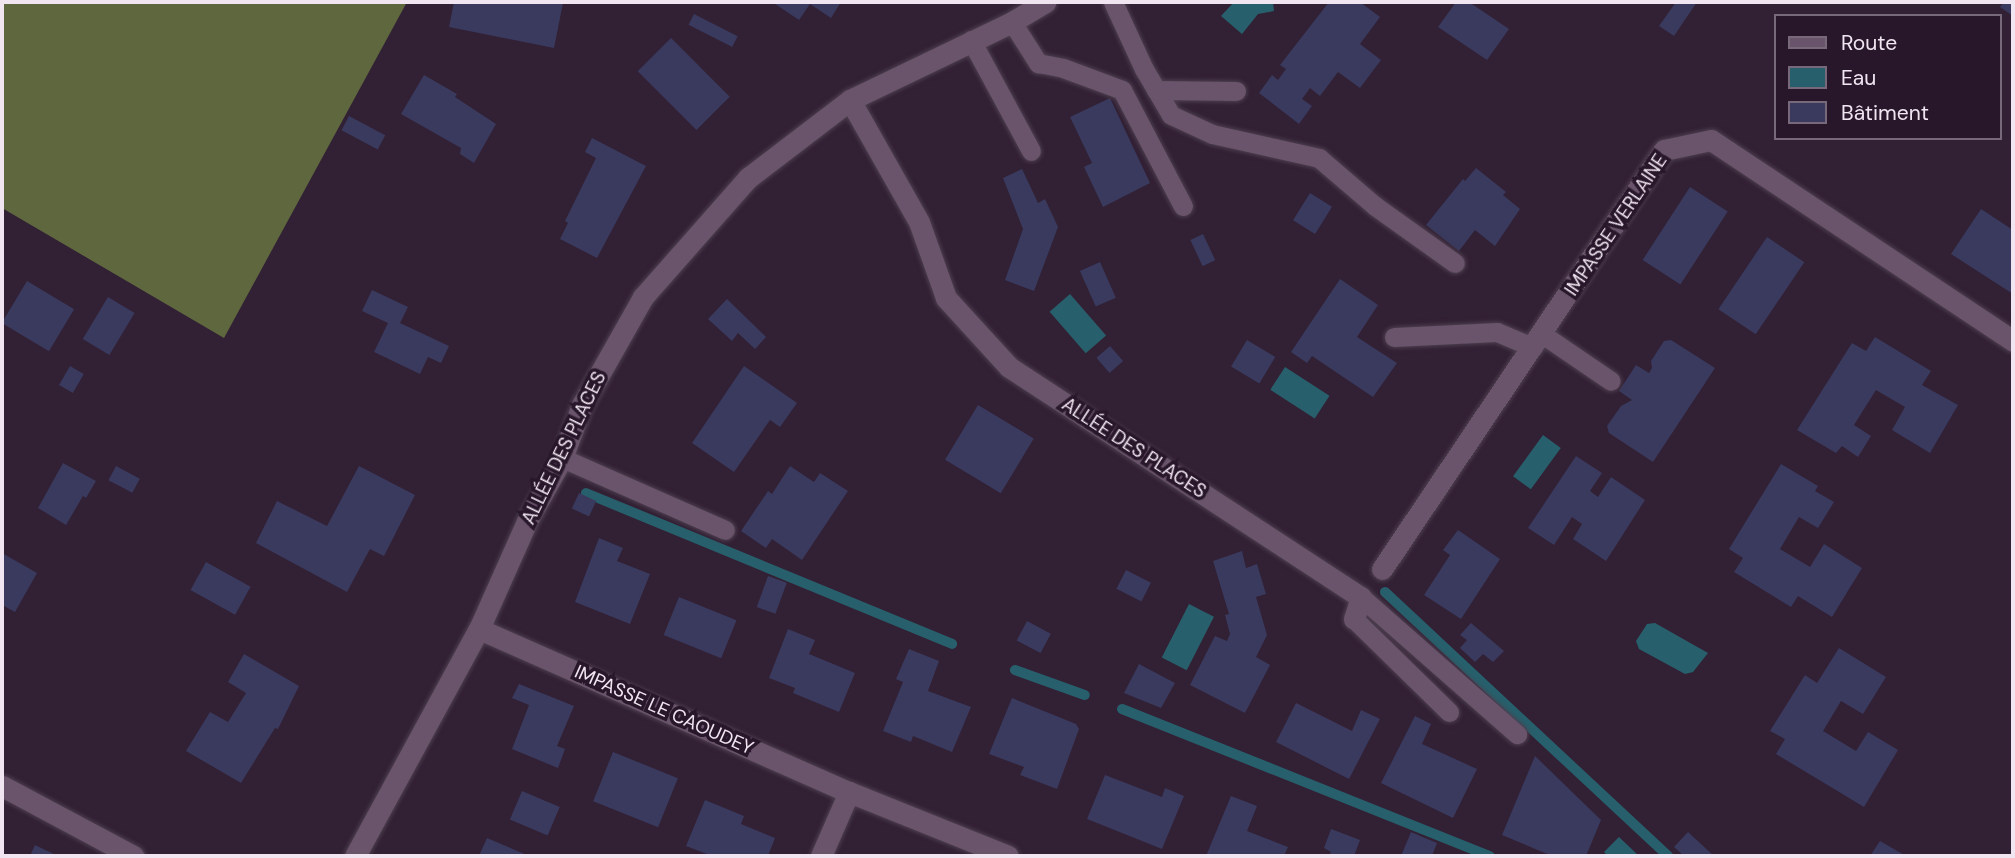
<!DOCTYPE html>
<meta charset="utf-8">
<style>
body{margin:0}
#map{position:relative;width:2015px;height:858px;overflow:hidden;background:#322034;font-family:"DM Sans",sans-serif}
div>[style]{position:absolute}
.forest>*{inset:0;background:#5e673e}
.water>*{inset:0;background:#27606c;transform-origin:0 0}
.stream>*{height:10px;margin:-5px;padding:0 5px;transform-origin:5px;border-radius:5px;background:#27606c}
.building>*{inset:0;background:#393a5e;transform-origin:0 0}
.roads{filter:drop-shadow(0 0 2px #4d3e4f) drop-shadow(0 0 2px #4d3e4f)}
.service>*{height:19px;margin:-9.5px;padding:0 9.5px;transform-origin:9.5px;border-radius:9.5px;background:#69546b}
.minor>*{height:21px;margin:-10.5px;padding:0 10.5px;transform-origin:10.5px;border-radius:10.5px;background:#69546b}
span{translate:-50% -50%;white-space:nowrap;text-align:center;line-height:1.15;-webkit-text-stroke:7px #28172a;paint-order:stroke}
.street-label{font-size:19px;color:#f1e5f2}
.frame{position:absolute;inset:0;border:4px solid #f1e5f2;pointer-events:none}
.legend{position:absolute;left:1774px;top:14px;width:228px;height:126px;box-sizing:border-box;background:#28172a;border:2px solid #78697a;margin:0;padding:9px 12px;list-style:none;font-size:21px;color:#f1e5f2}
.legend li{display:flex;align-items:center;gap:14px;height:35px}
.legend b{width:35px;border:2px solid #78697a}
</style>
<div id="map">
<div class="forest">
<i style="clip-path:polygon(2px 2px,407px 2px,224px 338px,2px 208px)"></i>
</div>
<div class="water">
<i style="clip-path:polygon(1234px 2px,1273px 2px,1274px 11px,1258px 14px,1242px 34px,1221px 16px)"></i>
<i style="left:1070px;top:294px;width:55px;height:27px;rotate:49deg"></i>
<i style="left:1285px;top:367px;width:53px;height:27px;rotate:33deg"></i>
<i style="left:1543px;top:435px;width:22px;height:51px;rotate:36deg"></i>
<i style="left:1189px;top:604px;width:28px;height:60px;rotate:27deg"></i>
<i style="clip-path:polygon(1655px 623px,1708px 653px,1693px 672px,1685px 674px,1639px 649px,1636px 641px,1647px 624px)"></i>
<i style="clip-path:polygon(1619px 837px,1639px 856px,1608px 856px,1604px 852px)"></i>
</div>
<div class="stream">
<i style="left:586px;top:493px;width:396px;rotate:22.4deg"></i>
<i style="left:1385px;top:592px;width:387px;rotate:43deg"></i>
<i style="left:1015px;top:670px;width:74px;rotate:19.7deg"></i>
<i style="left:1122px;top:709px;width:396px;rotate:21.8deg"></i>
</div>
<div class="building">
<i style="clip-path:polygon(454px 2px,563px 3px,554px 48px,449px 27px)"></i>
<i style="clip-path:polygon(772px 2px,841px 2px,831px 18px,810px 4px,799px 20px)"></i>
<i style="clip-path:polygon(1329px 2px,1360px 2px,1380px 17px,1360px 44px,1381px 60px,1360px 88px,1338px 72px,1320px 96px,1310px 88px,1302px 99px,1312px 106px,1299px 124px,1259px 93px,1272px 75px,1278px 80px,1286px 69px,1280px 65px)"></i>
<i style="clip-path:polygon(1456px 2px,1469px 2px,1509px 29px,1487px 60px,1438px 27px)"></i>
<i style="clip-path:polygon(1676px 2px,1697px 2px,1674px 36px,1659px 26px)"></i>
<i style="clip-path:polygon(2004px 2px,2013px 2px,2013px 16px,2000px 7px)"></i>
<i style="left:694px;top:14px;width:49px;height:12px;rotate:27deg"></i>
<i style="left:671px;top:38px;width:83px;height:47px;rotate:45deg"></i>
<i style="clip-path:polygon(424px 75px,457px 94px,455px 97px,496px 124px,474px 163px,460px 154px,461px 148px,401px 114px)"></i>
<i style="clip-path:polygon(1110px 98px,1150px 183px,1103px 207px,1084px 167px,1092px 163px,1070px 117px)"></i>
<i style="left:349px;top:116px;width:41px;height:16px;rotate:28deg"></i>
<i style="clip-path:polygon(592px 138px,646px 166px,597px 258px,560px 239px,568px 223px,565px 221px,596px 158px,585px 152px)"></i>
<i style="clip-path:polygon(1476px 168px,1506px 192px,1503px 195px,1520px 209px,1495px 246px,1475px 230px,1459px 251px,1426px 225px,1463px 179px,1465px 181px)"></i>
<i style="clip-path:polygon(1022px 169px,1038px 203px,1045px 199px,1058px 227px,1034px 291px,1005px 280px,1023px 229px,1003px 178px)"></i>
<i style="left:1690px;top:187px;width:45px;height:87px;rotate:33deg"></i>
<i style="left:1310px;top:193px;width:26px;height:32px;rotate:32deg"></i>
<i style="clip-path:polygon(1981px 209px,2013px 230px,2013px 294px,1951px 254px)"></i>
<i style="left:1203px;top:234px;width:29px;height:14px;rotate:65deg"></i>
<i style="left:1767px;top:237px;width:45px;height:87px;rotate:34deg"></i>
<i style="left:1100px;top:262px;width:39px;height:22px;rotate:66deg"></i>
<i style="clip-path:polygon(1340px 279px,1378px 305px,1357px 337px,1397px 363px,1373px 397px,1312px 356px,1307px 363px,1291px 352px)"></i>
<i style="left:27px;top:281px;width:55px;height:49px;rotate:31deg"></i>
<i style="clip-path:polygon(372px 290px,408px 307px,400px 323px,449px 346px,441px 363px,428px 357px,420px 374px,374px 352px,388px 323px,362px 311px)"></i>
<i style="left:108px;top:297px;width:31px;height:49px;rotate:31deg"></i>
<i style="clip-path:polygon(727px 299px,766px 337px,755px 349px,738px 333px,732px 341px,708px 319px)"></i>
<i style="clip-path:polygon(1875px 337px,1931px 371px,1922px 385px,1958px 405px,1930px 453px,1892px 430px,1905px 407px,1876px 390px,1854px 425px,1871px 436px,1858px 457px,1842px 446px,1836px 453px,1797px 430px,1852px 343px,1866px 351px)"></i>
<i style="left:1247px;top:340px;width:33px;height:31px;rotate:31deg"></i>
<i style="clip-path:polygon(1671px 340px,1715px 368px,1653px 462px,1609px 433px,1607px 426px,1621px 406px,1632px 400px,1619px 391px,1636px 365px,1649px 373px,1652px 368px,1651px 361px,1664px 341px)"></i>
<i style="left:1110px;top:346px;width:20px;height:18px;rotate:49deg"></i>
<i style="left:70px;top:366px;width:16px;height:22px;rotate:30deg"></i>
<i style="clip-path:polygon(744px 366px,797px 403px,780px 427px,770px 420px,734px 472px,692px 443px)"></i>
<i style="left:978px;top:405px;width:65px;height:64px;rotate:31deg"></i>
<i style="clip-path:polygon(1576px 456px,1602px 473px,1590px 491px,1598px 497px,1611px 477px,1645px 500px,1606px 561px,1573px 539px,1582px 524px,1572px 517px,1554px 545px,1528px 528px)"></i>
<i style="clip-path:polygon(63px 463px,96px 481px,86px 498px,83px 496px,66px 525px,38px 508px)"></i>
<i style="clip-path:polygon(1781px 464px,1818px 486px,1815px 491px,1834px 502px,1818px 528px,1799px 517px,1780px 549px,1810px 567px,1824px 544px,1862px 568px,1832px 617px,1798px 596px,1791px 607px,1734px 572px,1743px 558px,1729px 549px)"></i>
<i style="left:116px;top:466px;width:27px;height:16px;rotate:28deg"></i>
<i style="clip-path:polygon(359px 466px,415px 495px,384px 556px,370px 549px,347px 592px,256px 543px,277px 501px,327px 526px)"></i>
<i style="clip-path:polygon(790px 466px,814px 482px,820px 473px,848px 491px,802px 560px,772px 539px,766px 548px,741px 531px,768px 491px,772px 494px)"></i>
<i style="left:579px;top:493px;width:19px;height:17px;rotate:25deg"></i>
<i style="clip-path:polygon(1458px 530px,1500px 559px,1461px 619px,1424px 595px,1450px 555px,1443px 550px)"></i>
<i style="clip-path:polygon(599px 538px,623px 548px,617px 561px,650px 574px,630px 624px,575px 602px)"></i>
<i style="clip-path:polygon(1242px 551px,1246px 568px,1257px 564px,1266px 594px,1256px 597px,1267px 635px,1256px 657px,1270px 665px,1245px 713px,1190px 685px,1215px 636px,1227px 641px,1230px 634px,1225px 615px,1229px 614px,1213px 561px)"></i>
<i style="clip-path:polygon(2px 553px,37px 573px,15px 612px,2px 605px)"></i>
<i style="left:206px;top:562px;width:51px;height:32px;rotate:29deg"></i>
<i style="left:1126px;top:570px;width:28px;height:21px;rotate:27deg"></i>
<i style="left:768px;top:576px;width:20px;height:33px;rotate:20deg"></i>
<i style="left:679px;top:597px;width:62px;height:41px;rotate:22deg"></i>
<i style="left:1027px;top:621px;width:27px;height:22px;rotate:28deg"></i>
<i style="clip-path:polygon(1471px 623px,1504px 651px,1493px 662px,1483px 654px,1475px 662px,1460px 648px,1467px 640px,1460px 635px)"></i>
<i style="clip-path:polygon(788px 629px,815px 640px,809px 654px,855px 673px,839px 712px,793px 693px,795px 688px,769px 678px)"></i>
<i style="clip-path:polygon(1839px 648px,1886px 677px,1863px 714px,1841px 701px,1823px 731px,1856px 751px,1868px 732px,1898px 750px,1864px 807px,1776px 754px,1785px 739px,1770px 731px,1805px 675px,1817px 683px)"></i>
<i style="clip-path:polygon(909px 649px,939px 661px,928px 691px,971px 707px,952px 752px,913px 736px,911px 742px,883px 731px,903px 682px,896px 679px)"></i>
<i style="clip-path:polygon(244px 654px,299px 686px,278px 729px,275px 728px,241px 783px,186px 751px,210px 712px,228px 722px,246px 693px,228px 682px)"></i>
<i style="clip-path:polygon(1139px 664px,1175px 683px,1161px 708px,1124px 693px)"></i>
<i style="clip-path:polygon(519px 684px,574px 706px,557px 746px,565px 749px,558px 768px,512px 749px,529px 705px,512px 698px)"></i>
<i style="clip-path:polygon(1012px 698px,1076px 724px,1079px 729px,1057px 789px,1020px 775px,1024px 767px,989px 754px)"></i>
<i style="clip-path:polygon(1296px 703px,1352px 731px,1361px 710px,1380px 719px,1349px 779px,1276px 742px)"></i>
<i style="clip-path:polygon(1415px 716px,1431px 724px,1422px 744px,1477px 769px,1453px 818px,1381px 783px)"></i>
<i style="left:613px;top:752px;width:70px;height:53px;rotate:22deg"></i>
<i style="clip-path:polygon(1535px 756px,1601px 820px,1586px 856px,1552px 856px,1502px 835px)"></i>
<i style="clip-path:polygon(1105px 775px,1162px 797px,1165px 788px,1184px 796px,1162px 849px,1087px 819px)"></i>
<i style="left:522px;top:791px;width:41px;height:31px;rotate:23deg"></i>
<i style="clip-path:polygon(1231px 796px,1257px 806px,1247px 831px,1288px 847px,1284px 856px,1206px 856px)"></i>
<i style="clip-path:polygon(705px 800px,744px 816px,741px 824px,775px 838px,768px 856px,712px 856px,686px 846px)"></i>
<i style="clip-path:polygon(1331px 829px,1360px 840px,1354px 856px,1329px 856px,1331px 852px,1324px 848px)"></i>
<i style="clip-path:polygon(1411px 832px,1437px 843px,1432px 856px,1401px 856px)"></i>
<i style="clip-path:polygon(1688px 832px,1714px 856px,1684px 856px,1674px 847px)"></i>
<i style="clip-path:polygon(487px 838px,529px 856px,479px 856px)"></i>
<i style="clip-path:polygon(1880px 841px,1906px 856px,1870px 856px)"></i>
<i style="clip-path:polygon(35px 845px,58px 856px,30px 856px)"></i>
</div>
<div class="roads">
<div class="service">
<i style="left:1113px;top:2px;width:74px;rotate:65.2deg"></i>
<i style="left:1144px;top:69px;width:53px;rotate:59.6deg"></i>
<i style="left:1171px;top:115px;width:45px;rotate:24.9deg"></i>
<i style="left:1212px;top:134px;width:110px;rotate:12.6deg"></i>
<i style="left:1319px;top:158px;width:74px;rotate:40.6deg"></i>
<i style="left:1375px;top:206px;width:98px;rotate:35.5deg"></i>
<i style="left:1012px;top:22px;width:49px;rotate:57.6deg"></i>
<i style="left:1038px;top:63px;width:25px;rotate:11deg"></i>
<i style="left:1063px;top:68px;width:63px;rotate:20.4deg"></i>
<i style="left:1122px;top:90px;width:131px;rotate:62.3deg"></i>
<i style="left:971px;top:40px;width:126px;rotate:61.6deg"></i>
<i style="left:1156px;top:90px;width:80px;rotate:0.7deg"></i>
<i style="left:1542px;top:334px;width:83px;rotate:34.3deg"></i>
<i style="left:1394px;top:337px;width:103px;rotate:-2.8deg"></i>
<i style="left:1497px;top:332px;width:39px;rotate:23deg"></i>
<i style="left:562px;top:458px;width:178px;rotate:23.8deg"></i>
<i style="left:1361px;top:597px;width:208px;rotate:41.3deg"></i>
<i style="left:1354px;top:619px;width:133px;rotate:44.4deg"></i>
</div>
<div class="minor">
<i style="left:850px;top:100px;width:140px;rotate:60.5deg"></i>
<i style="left:919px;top:222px;width:81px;rotate:70.4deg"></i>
<i style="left:946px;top:298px;width:93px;rotate:47.6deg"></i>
<i style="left:1009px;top:367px;width:420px;rotate:33.2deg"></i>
<i style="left:1361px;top:597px;width:23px;rotate:108deg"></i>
<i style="left:1382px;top:569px;width:505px;rotate:-56.06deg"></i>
<i style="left:1664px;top:150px;width:48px;rotate:-12deg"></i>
<i style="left:1711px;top:140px;width:363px;rotate:33.6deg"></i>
<i style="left:479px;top:629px;width:404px;rotate:23.8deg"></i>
<i style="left:849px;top:792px;width:171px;rotate:21.9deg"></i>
<i style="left:2px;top:786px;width:149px;rotate:28.1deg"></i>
<i style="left:355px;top:856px;width:259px;rotate:-61.4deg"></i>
<i style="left:479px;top:629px;width:118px;rotate:-66deg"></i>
<i style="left:527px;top:521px;width:72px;rotate:-60.9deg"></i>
<i style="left:562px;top:458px;width:57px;rotate:-69.3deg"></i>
<i style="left:582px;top:405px;width:124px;rotate:-60.5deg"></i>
<i style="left:643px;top:297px;width:159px;rotate:-48.6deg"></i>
<i style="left:748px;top:178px;width:128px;rotate:-37.4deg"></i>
<i style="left:850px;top:100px;width:180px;rotate:-25.7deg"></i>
<i style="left:1012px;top:22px;width:39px;rotate:-31deg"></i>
<i style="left:821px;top:856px;width:70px;rotate:-66.4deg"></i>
</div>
</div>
<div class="street-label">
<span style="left:1616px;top:225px;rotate:-56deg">IMPASSE VERLAINE</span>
<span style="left:564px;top:448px;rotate:-64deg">ALLÉE DES PLACES</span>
<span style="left:1134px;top:448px;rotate:33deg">ALLÉE DES PLACES</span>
<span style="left:664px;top:710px;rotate:24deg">IMPASSE LE CAOUDEY</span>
</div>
<div class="frame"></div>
<ul class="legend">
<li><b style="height:9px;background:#69546b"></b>Route</li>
<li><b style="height:19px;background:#27606c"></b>Eau</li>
<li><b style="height:19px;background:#393a5e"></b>Bâtiment</li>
</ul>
</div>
